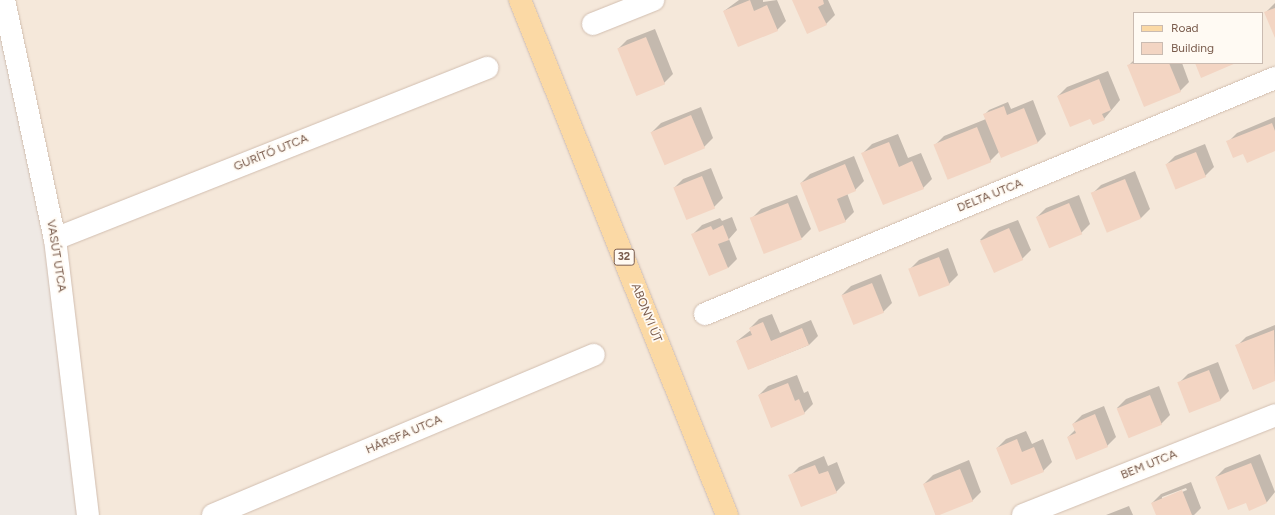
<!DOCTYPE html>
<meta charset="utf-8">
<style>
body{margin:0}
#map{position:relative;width:1275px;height:515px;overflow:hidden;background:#fdf6ec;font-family:Figtree,sans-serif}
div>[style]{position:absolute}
.residential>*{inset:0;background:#f5e8da}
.industrial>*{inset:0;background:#efe9e4}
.shadow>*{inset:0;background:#0003}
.building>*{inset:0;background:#f3d5c3;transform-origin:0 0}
.roads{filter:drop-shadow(0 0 1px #d1beb0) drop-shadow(0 0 1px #d1beb0)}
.minor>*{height:22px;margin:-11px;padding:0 11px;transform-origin:11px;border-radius:11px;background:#fff}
.primary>*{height:22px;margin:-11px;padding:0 11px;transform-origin:11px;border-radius:11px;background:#fbd9a5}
span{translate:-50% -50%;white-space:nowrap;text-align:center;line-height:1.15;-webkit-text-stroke:3.5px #fffaf3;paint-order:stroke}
.shield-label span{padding:1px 3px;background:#fffaf3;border:1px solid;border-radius:3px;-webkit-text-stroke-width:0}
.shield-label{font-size:11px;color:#7a5c4d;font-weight:700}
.street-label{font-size:12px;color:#7a5c4d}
.legend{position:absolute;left:1133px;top:12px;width:130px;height:52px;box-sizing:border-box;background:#fffaf3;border:1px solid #cabbb1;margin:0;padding:5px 7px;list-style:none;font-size:12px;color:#7a5c4d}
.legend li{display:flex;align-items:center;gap:8px;height:20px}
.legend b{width:20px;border:1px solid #cabbb1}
</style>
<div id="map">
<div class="residential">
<i style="clip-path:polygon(evenodd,10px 0,1275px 0,1275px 515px,98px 515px,10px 0,1134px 13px,1262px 13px,1262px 63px,1134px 63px,1134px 13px)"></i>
</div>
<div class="industrial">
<i style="clip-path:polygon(0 0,98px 515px,0 515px)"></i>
</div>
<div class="shadow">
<i style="clip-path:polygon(739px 0,763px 0,763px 2px,777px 0,786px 21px,777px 30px,724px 11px)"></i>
<i style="clip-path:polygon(793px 0,828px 0,835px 15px,826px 24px)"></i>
<i style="clip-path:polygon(1275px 3px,1275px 35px,1266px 12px)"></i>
<i style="clip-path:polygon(655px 29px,673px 74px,664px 83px,618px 49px,627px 40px)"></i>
<i style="clip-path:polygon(1134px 60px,1134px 63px,1182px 63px,1189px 82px,1180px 91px,1129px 65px)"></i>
<i style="clip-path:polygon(1108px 71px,1120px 100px,1104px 119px,1091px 118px,1058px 96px,1067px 87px)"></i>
<i style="clip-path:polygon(1033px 100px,1046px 134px,1037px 143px,999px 152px,990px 161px,935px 145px,944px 136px,986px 119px,984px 115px,989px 110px,1008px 102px,1011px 109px)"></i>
<i style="clip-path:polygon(701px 107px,713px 138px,704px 147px,652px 132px,661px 123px)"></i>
<i style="clip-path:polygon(1275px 117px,1275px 150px,1244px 153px,1228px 142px,1237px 133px)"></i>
<i style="clip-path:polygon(898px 134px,908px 158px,921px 153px,932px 179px,923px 188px,863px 153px,872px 144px)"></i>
<i style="clip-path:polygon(1205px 144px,1214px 167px,1205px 176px,1166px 165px,1175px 156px)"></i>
<i style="clip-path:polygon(854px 156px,864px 181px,855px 190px,847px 193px,854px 212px,845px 221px,801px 183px,810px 174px)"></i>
<i style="clip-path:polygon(711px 168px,723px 198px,714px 207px,674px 188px,683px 179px)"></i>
<i style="clip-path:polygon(1135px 171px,1150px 209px,1141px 218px,1108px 231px,1092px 194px,1101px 185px)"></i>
<i style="clip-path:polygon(797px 195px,811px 229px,802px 238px,752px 218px,761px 209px)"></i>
<i style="clip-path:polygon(1079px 195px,1090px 224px,1081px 233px,1037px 217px,1046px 208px)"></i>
<i style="clip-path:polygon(732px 217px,737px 230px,729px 239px,737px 259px,728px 268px,693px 234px,702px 225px,720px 218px,722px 221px)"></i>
<i style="clip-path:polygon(1018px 220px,1031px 250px,1022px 259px,980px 240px,989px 231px)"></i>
<i style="clip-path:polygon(948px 248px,958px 275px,949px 284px,910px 269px,919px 260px)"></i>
<i style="clip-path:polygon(881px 274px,892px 303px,883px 312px,842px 295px,851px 286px)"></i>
<i style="clip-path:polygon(772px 314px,780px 333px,811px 320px,818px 336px,809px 345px,749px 369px,737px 341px,751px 330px,750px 328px,759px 319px)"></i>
<i style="clip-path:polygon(1275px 325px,1275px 380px,1253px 389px,1237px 346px,1246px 337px)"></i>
<i style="clip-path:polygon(1218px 362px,1229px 391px,1220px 400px,1179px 383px,1188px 374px)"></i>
<i style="clip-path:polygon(797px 375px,804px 393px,808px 391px,813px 404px,804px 413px,759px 395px,768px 386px)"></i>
<i style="clip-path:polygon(1159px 386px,1170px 415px,1161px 424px,1117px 408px,1126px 399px)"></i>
<i style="clip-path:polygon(1104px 406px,1116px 437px,1107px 446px,1068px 437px,1075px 430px,1073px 424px,1082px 415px)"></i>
<i style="clip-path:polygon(1026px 431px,1032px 444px,1043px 439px,1052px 462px,1043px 471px,997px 448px,1006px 439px)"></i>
<i style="clip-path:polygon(1260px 454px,1275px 492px,1267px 502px,1246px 502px,1216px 477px,1225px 468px)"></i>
<i style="clip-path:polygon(824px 456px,828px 466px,837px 462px,845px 483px,836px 492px,790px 476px,799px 467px)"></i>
<i style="clip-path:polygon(969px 460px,981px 492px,972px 501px,936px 515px,924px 484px,933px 475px)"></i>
<i style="clip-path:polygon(evenodd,1191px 482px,1201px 508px,1194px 515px,1157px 515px,1152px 503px,1161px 494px,1191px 482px,1186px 488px,1187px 490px,1162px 500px,1162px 497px,1186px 488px)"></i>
<i style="clip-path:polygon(1129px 506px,1133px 515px,1106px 515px)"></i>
</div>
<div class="building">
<i style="clip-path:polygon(750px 0,754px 11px,767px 5px,778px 31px,738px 47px,723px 11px)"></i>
<i style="clip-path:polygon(792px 0,823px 0,824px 4px,818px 7px,827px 25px,807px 34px)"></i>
<i style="clip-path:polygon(1275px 8px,1275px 38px,1264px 12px)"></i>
<i style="left:646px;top:37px;width:51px;height:31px;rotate:68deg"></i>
<i style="clip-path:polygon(1134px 63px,1169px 63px,1181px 92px,1144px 107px,1127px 65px)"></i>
<i style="clip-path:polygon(1195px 63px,1236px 63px,1201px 78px)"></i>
<i style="clip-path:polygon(1099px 79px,1111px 110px,1102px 114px,1105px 120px,1093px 125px,1090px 119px,1070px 127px,1057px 96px)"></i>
<i style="clip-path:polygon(1004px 106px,1007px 115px,1024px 108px,1038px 143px,1001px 158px,983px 114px)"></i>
<i style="left:691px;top:115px;width:36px;height:44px;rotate:67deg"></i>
<i style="clip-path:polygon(1272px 123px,1275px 131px,1275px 151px,1247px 163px,1243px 154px,1233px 158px,1226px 141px)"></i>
<i style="left:977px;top:127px;width:38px;height:47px;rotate:68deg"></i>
<i style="clip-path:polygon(889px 142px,899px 167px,912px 161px,924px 189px,883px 205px,861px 153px)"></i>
<i style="left:1196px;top:152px;width:27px;height:33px;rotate:68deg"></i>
<i style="clip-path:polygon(845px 164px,856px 191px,837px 199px,846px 222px,819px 232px,800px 183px)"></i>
<i style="left:702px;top:176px;width:35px;height:31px;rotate:68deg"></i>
<i style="left:1125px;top:179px;width:43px;height:37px;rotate:68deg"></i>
<i style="left:788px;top:203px;width:39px;height:41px;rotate:69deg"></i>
<i style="left:1069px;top:203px;width:34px;height:36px;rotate:67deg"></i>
<i style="clip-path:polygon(723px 225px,729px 240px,718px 244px,728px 268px,709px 276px,691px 234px,711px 226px,713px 230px)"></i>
<i style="left:1009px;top:228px;width:35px;height:32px;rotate:66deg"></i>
<i style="left:939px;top:257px;width:30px;height:33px;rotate:69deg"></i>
<i style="left:872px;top:283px;width:32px;height:33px;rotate:68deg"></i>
<i style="clip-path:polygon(763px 322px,771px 341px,802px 328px,809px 345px,748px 370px,736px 341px,752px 335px,749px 328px)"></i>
<i style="clip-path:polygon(1274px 330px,1275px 381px,1253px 390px,1235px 345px)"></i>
<i style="left:1209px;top:370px;width:33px;height:34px;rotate:69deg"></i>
<i style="clip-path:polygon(788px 383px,795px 401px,799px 399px,805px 414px,771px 428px,758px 395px)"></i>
<i style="left:1150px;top:395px;width:32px;height:36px;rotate:68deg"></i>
<i style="clip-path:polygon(1095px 414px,1108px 447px,1076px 460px,1067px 437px,1076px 433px,1072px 424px)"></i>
<i style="clip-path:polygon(1017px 439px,1022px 452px,1034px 447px,1044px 472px,1011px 485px,996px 448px)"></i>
<i style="clip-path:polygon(1251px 463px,1267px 503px,1249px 511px,1246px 503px,1228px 510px,1215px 477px)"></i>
<i style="clip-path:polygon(815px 465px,819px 474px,828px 471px,837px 493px,801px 507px,788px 475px)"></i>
<i style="left:960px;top:469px;width:35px;height:40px;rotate:68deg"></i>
<i style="clip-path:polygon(1182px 490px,1192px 515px,1156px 515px,1151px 503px)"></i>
</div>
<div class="roads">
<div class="minor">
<i style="left:4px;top:0;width:244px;rotate:78deg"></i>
<i style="left:55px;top:239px;width:278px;rotate:83.2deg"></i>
<i style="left:593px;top:24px;width:65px;rotate:-21.8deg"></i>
<i style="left:55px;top:239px;width:465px;rotate:-21.6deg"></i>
<i style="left:705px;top:314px;width:617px;rotate:-22.49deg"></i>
<i style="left:213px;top:515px;width:413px;rotate:-22.8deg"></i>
<i style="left:1023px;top:515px;width:271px;rotate:-21.6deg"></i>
</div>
<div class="primary">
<i style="left:520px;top:0;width:555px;rotate:68.1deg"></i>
</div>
</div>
<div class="shield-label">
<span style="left:624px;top:257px">32</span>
</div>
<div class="street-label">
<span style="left:271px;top:153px;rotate:-22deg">GURÍTÓ UTCA</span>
<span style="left:990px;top:196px;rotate:-22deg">DELTA UTCA</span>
<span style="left:56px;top:256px;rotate:81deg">VASÚT UTCA</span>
<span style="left:646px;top:313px;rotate:68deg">ABONYI ÚT</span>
<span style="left:404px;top:435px;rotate:-23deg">HÁRSFA UTCA</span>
<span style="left:1149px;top:465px;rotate:-22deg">BEM UTCA</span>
</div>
<ul class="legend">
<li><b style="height:5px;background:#fbd9a5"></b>Road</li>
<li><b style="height:11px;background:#f3d5c3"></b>Building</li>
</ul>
</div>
